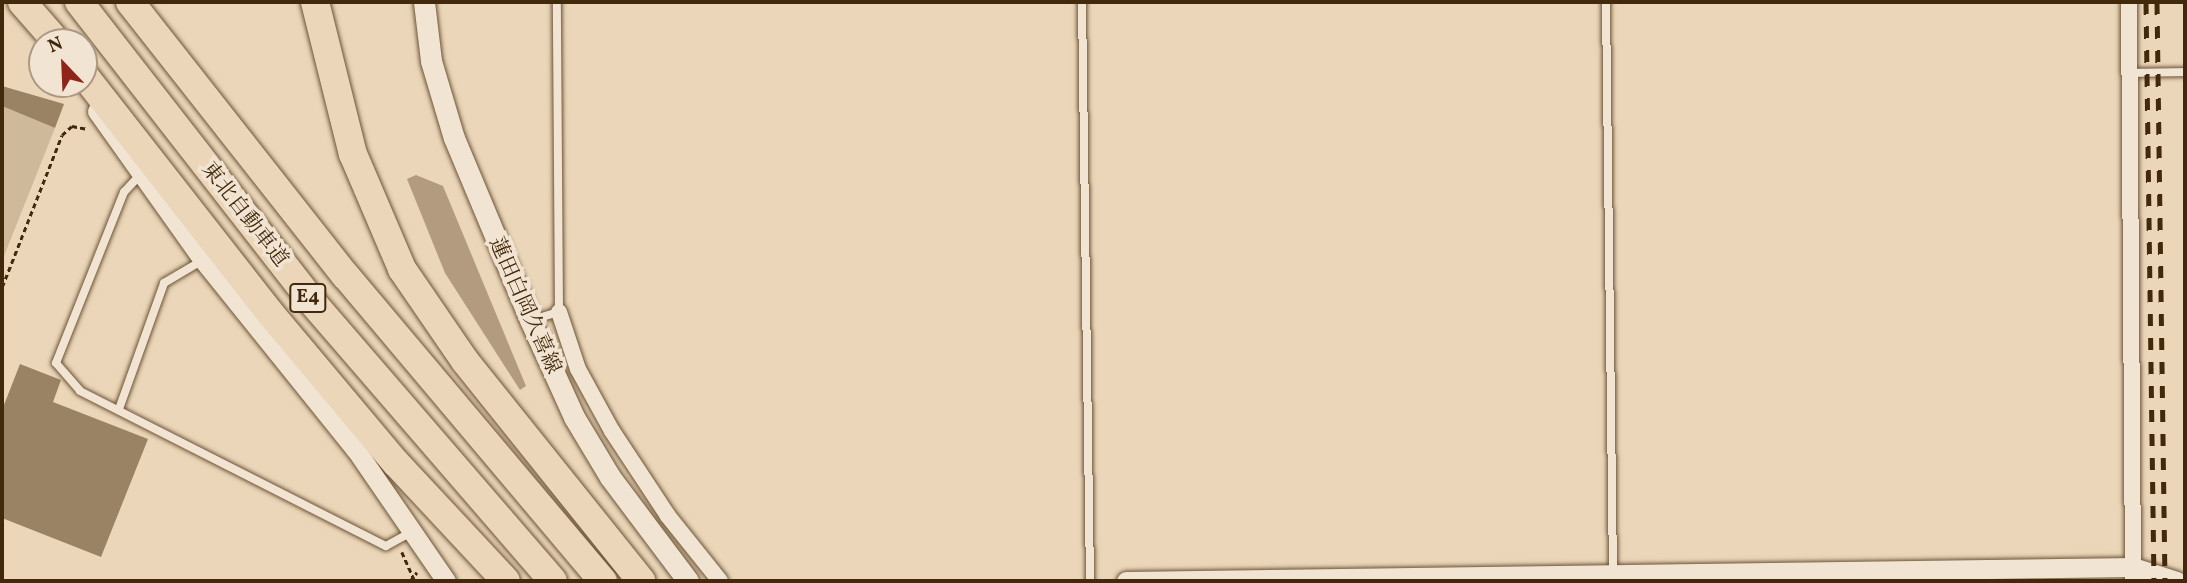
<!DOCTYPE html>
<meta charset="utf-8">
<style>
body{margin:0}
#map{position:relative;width:2187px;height:583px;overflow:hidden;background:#ebd6b9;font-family:Vollkorn,"Noto Serif JP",serif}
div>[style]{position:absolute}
.green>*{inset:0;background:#ceb99b}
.water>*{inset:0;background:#b29b7e}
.building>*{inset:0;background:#9a8365}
.path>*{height:2.5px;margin-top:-1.25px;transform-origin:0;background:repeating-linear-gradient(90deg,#42290b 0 5px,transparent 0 8.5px)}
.roads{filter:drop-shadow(0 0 2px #6c5436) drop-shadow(0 0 2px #6c5436)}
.service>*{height:8px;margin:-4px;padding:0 4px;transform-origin:4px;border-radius:4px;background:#f2e4d2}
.minor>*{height:16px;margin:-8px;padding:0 8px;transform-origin:8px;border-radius:8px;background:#f2e4d2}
.tertiary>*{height:19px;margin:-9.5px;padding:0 9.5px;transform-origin:9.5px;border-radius:9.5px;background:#f2e4d2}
.secondary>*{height:21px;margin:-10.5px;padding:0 10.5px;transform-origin:10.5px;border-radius:10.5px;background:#f2e4d2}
.motorway>*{height:28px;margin:-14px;padding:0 14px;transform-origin:14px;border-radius:14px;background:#ebd6b9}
.rail>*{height:5px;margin-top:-2.5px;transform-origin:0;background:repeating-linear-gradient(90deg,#42290b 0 12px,transparent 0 24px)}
span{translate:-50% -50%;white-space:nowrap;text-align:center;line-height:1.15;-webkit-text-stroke:7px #f2e4d2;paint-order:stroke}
.shield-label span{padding:2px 5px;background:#f2e4d2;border:2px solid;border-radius:5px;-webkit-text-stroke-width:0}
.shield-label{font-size:19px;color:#42290b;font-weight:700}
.street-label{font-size:21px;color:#42290b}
.frame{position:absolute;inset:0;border:4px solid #42290b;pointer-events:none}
.north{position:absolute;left:28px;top:28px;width:70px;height:70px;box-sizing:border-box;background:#f2e4d2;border:2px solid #ac9982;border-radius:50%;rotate:337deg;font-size:19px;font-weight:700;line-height:28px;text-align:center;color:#42290b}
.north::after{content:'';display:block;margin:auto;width:24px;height:32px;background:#8f2418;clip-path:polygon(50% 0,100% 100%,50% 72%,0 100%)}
</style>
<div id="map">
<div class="green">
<i style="clip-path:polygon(2px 106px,55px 128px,2px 261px)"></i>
</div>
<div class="water">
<i style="clip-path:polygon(416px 175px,443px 186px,526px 386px,520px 390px,445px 273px,407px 179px)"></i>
</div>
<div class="building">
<i style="clip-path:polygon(2px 86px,64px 104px,55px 128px,2px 106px)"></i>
<i style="clip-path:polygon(20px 364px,61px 380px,53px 402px,148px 439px,101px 557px,2px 518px,2px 410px)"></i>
</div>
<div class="path">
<i style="left:2px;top:287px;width:163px;rotate:-68.5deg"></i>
<i style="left:62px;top:135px;width:13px;rotate:-42deg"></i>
<i style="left:72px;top:126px;width:16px;rotate:11deg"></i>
<i style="left:402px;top:552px;width:32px;rotate:66deg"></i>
<i style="left:410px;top:581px;width:11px;rotate:-52deg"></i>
</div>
<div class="roads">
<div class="service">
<i style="left:1082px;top:2px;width:579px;rotate:89.21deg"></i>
<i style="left:1606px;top:2px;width:571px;rotate:89.3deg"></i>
<i style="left:2130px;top:73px;width:55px;rotate:-1deg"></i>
<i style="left:140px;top:175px;width:23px;rotate:133deg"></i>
<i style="left:124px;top:192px;width:184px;rotate:111.7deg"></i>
<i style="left:56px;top:363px;width:37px;rotate:49deg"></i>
<i style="left:80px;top:391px;width:343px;rotate:26.9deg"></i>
<i style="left:386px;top:546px;width:29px;rotate:-29deg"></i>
<i style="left:532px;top:320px;width:28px;rotate:-17deg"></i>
<i style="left:559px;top:312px;width:310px;rotate:-90.4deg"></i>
<i style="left:119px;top:409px;width:134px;rotate:-70.3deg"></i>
<i style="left:164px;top:283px;width:45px;rotate:-30.5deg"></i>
</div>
<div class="minor">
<i style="left:2129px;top:2px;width:579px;rotate:89.6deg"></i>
<i style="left:559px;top:312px;width:60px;rotate:71.6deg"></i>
<i style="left:578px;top:369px;width:71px;rotate:61.3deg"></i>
<i style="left:612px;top:431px;width:102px;rotate:56.6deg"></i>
<i style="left:668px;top:516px;width:83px;rotate:51.3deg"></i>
</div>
<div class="tertiary">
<i style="left:97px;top:111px;width:183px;rotate:54.6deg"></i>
<i style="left:203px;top:260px;width:244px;rotate:51.2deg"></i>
<i style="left:356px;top:450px;width:159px;rotate:55.5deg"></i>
<i style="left:1126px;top:581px;width:1007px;rotate:-0.8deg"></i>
<i style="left:2133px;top:567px;width:46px;rotate:17.7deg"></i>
</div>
<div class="secondary">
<i style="left:424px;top:2px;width:59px;rotate:83.2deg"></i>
<i style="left:431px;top:61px;width:80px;rotate:73.4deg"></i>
<i style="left:454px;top:138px;width:197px;rotate:67.3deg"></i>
<i style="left:530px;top:320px;width:107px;rotate:65.6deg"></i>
<i style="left:574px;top:417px;width:70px;rotate:59deg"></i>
<i style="left:610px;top:477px;width:130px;rotate:53.1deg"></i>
</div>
<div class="motorway">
<i style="left:22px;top:2px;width:53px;rotate:48.8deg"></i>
<i style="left:79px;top:2px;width:381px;rotate:52.1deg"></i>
<i style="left:313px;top:303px;width:367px;rotate:49.2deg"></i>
<i style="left:130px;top:2px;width:349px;rotate:51.8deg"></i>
<i style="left:346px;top:276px;width:399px;rotate:49.9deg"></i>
<i style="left:315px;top:2px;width:157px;rotate:76deg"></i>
<i style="left:353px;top:154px;width:125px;rotate:66.9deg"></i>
<i style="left:402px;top:269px;width:112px;rotate:55.6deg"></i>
<i style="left:465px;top:361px;width:282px;rotate:51.3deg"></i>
<i style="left:84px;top:75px;width:302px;rotate:52deg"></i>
<i style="left:270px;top:313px;width:196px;rotate:50deg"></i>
<i style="left:396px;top:463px;width:161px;rotate:47deg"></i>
</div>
</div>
<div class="rail">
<i style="left:2146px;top:2px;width:579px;rotate:89.21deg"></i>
<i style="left:2157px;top:2px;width:579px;rotate:89.21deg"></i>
</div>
<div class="shield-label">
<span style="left:308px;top:298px">E4</span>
</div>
<div class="street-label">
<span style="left:244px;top:215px;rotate:52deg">東北自動車道</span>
<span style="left:524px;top:306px;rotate:66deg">蓮田白岡久喜線</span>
</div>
<div class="frame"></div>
<div class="north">N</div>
</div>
